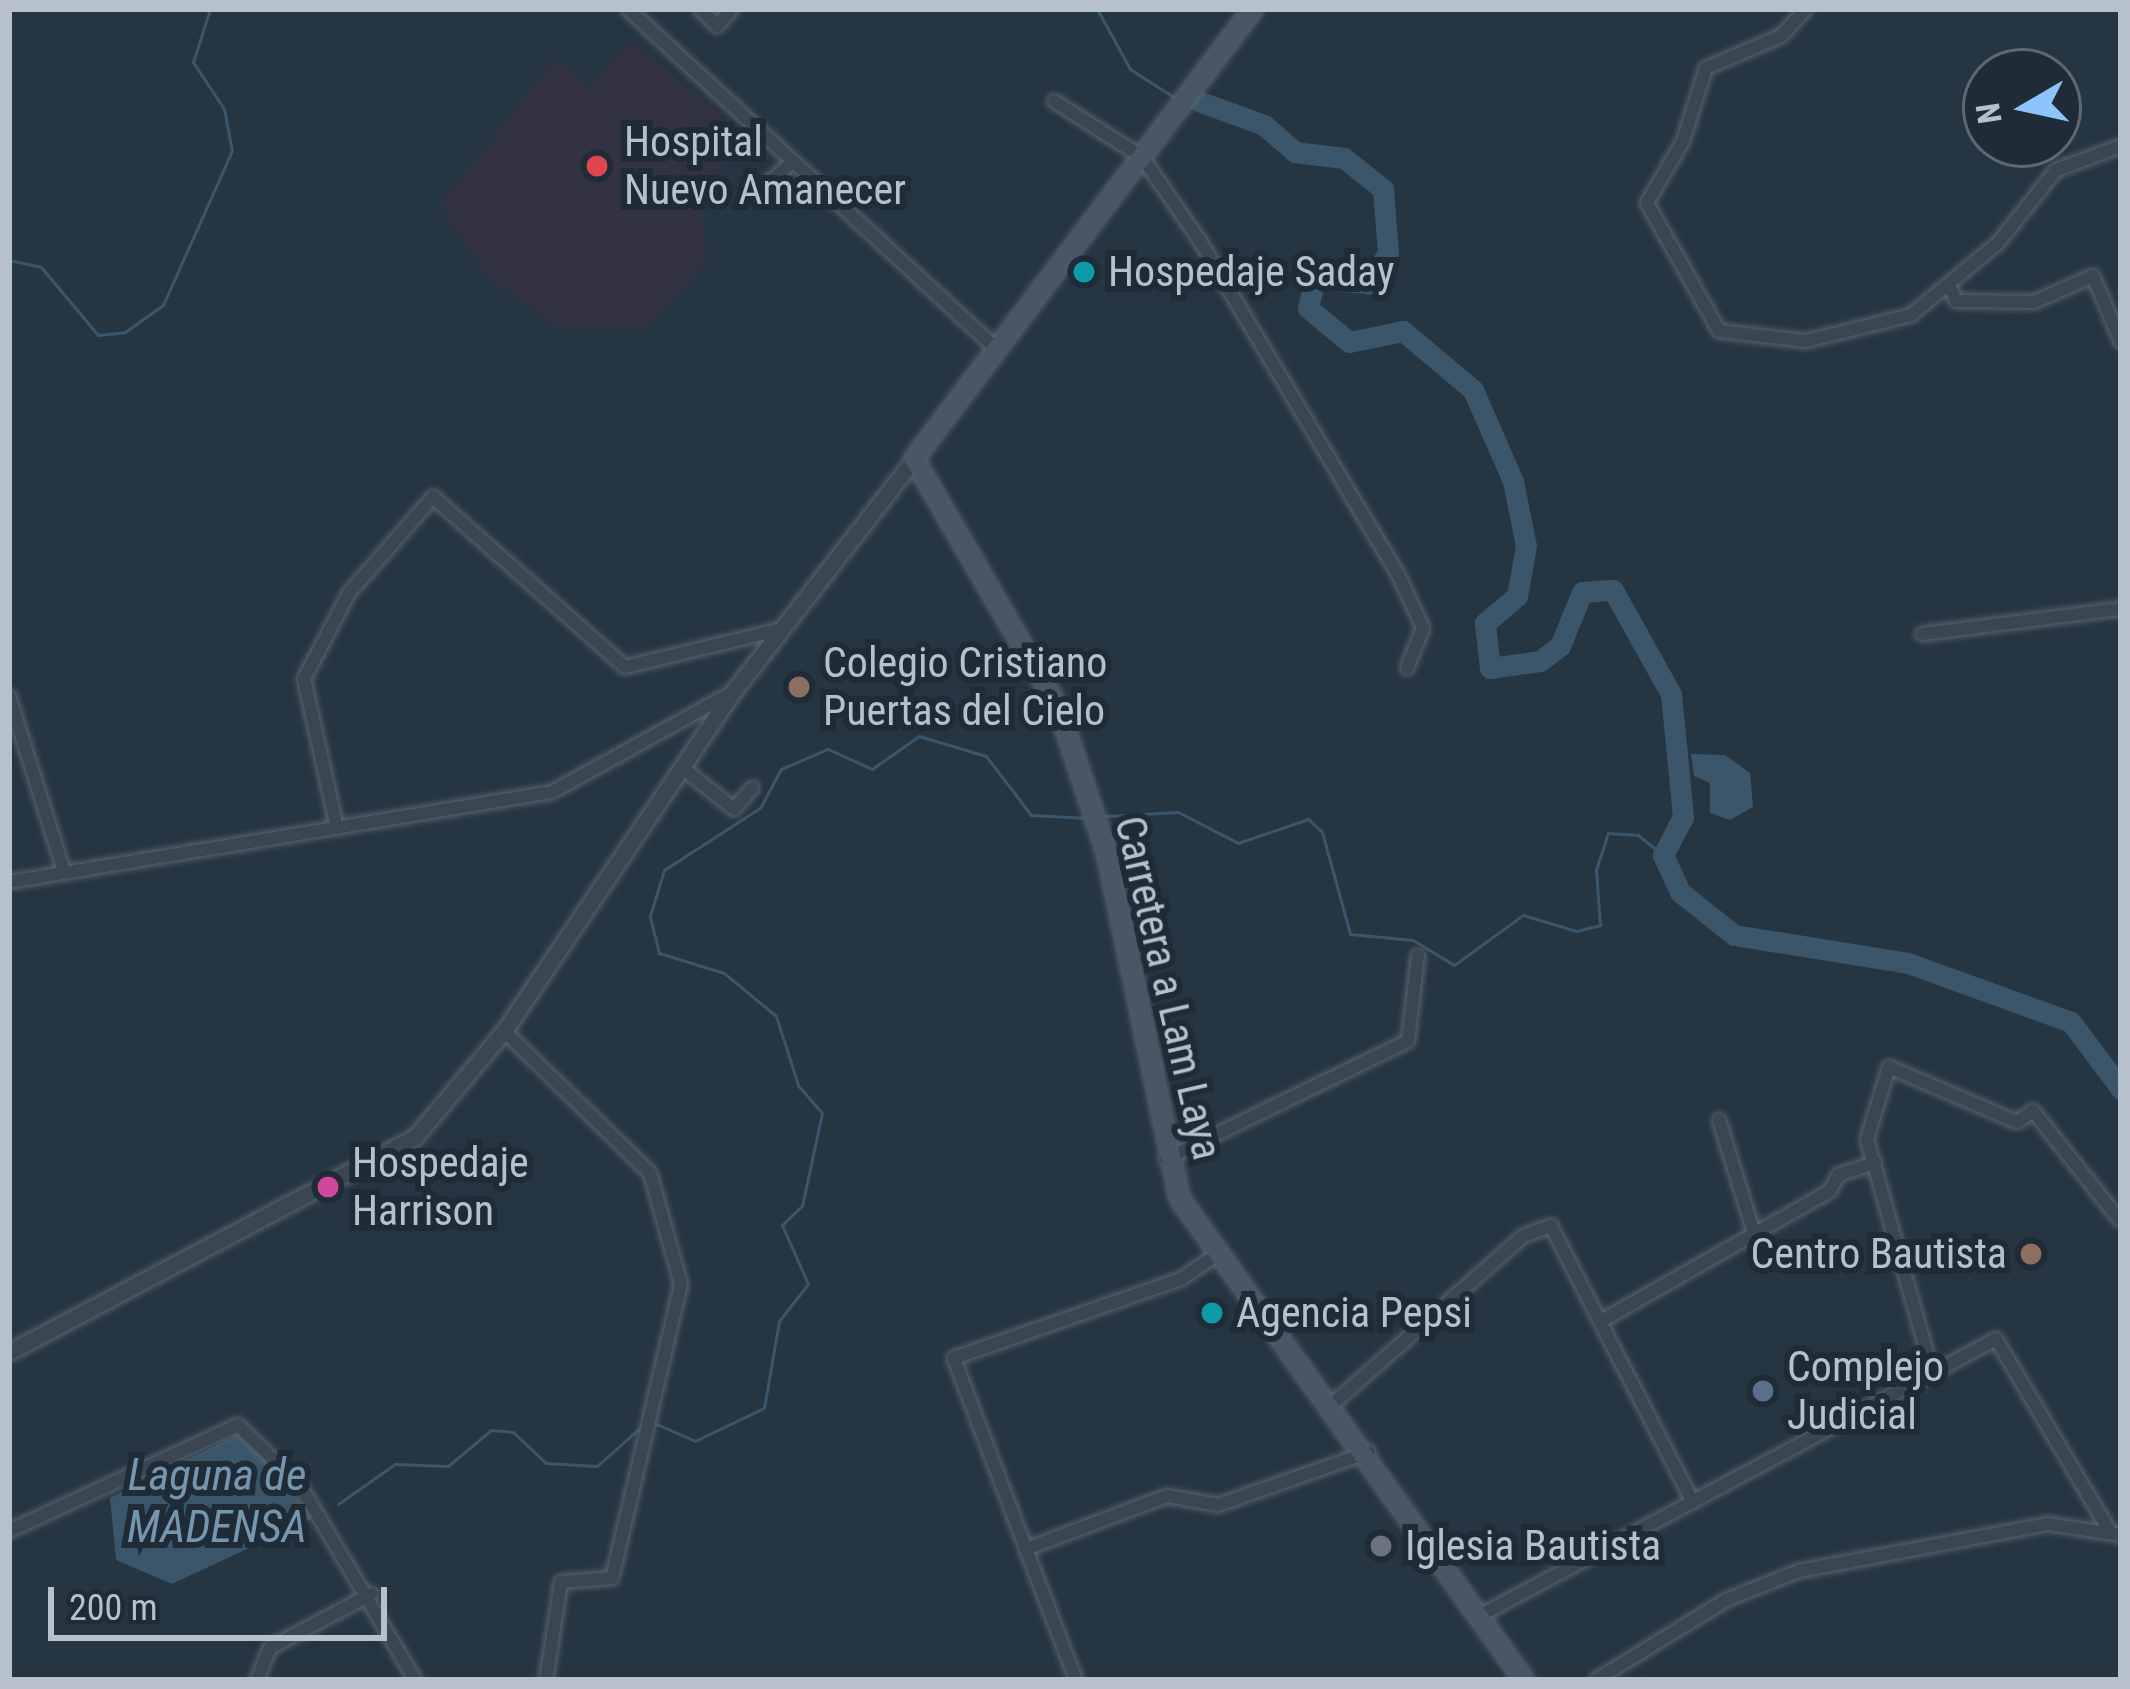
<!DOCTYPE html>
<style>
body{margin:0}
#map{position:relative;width:2130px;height:1689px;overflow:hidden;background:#263542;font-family:"Roboto Condensed",sans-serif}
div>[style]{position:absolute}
.medical>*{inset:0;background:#333243}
.water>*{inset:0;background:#3b556b}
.stream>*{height:3px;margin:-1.5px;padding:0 1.5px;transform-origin:1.5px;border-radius:1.5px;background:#3b556b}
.river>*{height:21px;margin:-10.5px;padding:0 10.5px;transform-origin:10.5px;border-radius:10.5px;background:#3b556b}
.roads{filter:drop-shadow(0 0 3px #58646f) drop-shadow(0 0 3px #58646f)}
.minor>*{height:12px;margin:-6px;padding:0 6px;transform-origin:6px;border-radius:6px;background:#3a4752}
.tertiary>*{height:15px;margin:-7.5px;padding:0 7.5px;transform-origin:7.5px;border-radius:7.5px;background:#3a4752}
.secondary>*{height:18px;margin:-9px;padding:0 9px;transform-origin:9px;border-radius:9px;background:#485665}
.dots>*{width:33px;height:33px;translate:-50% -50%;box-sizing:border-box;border:6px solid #1f2c37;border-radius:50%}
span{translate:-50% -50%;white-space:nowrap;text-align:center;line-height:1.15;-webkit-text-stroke:12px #1f2c37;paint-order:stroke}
.poi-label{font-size:42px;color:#b7c1cc}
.left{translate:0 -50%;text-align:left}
.right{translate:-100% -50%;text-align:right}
.street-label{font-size:42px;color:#b7c1cc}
.water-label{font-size:45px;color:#7696af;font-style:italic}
.frame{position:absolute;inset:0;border:12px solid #b7c1cc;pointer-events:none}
.north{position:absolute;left:1962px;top:48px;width:120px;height:120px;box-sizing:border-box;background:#1f2c37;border:3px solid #5c6873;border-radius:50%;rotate:261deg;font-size:33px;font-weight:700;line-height:48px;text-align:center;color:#b7c1cc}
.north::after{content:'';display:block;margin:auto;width:42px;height:54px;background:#8dc4fb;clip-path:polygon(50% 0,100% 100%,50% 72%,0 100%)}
.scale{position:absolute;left:48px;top:1587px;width:339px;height:54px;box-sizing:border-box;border:6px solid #b7c1cc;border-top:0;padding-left:15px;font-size:36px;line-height:42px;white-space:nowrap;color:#b7c1cc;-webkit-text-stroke:9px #1f2c37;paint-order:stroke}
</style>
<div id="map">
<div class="medical">
<i style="clip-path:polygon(630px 41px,748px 137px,699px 195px,707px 260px,647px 327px,564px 330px,486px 275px,441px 205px,556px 58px,590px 88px)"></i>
</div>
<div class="water">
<i style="clip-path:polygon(1691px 754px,1725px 755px,1750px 773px,1753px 807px,1730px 820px,1710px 813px,1710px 783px,1694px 776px)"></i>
<i style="clip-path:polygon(237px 1435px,255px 1443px,313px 1518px,172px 1584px,116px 1560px,110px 1498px)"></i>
</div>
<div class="stream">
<i style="left:1097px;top:9px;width:68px;rotate:61.2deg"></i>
<i style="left:1130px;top:69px;width:54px;rotate:32.8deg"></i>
<i style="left:9px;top:260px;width:33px;rotate:12deg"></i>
<i style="left:41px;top:267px;width:89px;rotate:50deg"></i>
<i style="left:98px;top:335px;width:27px;rotate:-6deg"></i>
<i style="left:125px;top:332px;width:47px;rotate:-35.4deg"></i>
<i style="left:163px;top:305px;width:169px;rotate:-65.9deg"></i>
<i style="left:232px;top:151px;width:43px;rotate:-100.8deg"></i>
<i style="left:224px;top:109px;width:56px;rotate:-123.4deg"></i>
<i style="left:193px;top:62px;width:56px;rotate:-72.2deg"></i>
<i style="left:1106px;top:816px;width:72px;rotate:-3.2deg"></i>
<i style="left:1178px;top:812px;width:68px;rotate:27.3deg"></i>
<i style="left:1238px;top:843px;width:74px;rotate:-18.9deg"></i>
<i style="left:1308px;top:819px;width:19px;rotate:43deg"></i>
<i style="left:1322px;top:832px;width:106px;rotate:74.6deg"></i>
<i style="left:1350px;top:934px;width:63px;rotate:5.4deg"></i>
<i style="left:1413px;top:940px;width:48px;rotate:31.4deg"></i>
<i style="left:1454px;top:965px;width:85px;rotate:-35.9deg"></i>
<i style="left:1523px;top:915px;width:55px;rotate:16.8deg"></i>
<i style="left:1576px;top:931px;width:25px;rotate:-14deg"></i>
<i style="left:1600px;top:925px;width:55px;rotate:-94.2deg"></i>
<i style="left:1596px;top:870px;width:39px;rotate:-72deg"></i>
<i style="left:1608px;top:833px;width:30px;rotate:4deg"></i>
<i style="left:1638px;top:835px;width:32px;rotate:39deg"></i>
<i style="left:652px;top:1422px;width:47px;rotate:23.8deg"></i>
<i style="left:695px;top:1441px;width:76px;rotate:-25.6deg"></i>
<i style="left:764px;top:1408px;width:88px;rotate:-80.2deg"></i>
<i style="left:779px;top:1321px;width:47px;rotate:-51.9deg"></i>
<i style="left:808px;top:1284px;width:64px;rotate:-113.8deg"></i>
<i style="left:782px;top:1225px;width:28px;rotate:-44deg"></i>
<i style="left:802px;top:1206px;width:95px;rotate:-77.9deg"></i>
<i style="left:822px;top:1113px;width:37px;rotate:-131deg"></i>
<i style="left:798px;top:1085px;width:72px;rotate:-107.7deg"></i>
<i style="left:776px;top:1016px;width:67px;rotate:-140.4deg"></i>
<i style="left:724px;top:973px;width:68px;rotate:-162.9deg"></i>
<i style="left:659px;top:953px;width:38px;rotate:-104deg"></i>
<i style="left:650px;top:916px;width:48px;rotate:-73.1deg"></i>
<i style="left:664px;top:870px;width:114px;rotate:-32.9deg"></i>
<i style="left:760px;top:808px;width:44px;rotate:-61.7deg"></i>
<i style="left:781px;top:769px;width:51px;rotate:-23.1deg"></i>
<i style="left:828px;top:749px;width:48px;rotate:24.4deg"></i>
<i style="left:872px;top:769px;width:57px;rotate:-35.1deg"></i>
<i style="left:919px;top:736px;width:70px;rotate:16.6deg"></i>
<i style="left:986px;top:756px;width:74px;rotate:52.7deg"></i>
<i style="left:1031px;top:815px;width:58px;rotate:3deg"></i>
<i style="left:338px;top:1504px;width:70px;rotate:-35.1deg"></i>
<i style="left:395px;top:1464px;width:53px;rotate:2.2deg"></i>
<i style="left:448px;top:1466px;width:56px;rotate:-39.9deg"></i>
<i style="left:491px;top:1430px;width:22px;rotate:5deg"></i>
<i style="left:513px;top:1432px;width:45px;rotate:43.2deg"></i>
<i style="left:546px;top:1463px;width:51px;rotate:3.4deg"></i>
<i style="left:597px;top:1466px;width:62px;rotate:-41.7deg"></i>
</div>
<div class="river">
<i style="left:1198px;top:101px;width:70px;rotate:20deg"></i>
<i style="left:1264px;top:125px;width:41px;rotate:41.1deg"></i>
<i style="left:1295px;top:152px;width:49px;rotate:7deg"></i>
<i style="left:1344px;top:158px;width:50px;rotate:38.5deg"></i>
<i style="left:1383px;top:189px;width:64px;rotate:85.5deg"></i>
<i style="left:1388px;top:253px;width:36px;rotate:122deg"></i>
<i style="left:1369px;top:283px;width:54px;rotate:-175.8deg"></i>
<i style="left:1315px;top:279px;width:30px;rotate:104deg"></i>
<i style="left:1308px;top:308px;width:53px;rotate:39.7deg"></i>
<i style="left:1349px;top:342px;width:55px;rotate:-11.5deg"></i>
<i style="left:1403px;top:331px;width:92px;rotate:40.1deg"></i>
<i style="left:1473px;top:390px;width:99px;rotate:66.3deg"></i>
<i style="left:1513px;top:481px;width:66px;rotate:78.7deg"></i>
<i style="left:1526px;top:546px;width:51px;rotate:100.2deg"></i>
<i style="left:1517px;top:596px;width:42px;rotate:139.8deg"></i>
<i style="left:1485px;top:623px;width:45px;rotate:83.7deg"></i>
<i style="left:1490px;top:668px;width:50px;rotate:-8deg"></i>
<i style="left:1540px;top:661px;width:25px;rotate:-37deg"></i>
<i style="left:1560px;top:646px;width:58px;rotate:-67.8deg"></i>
<i style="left:1582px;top:592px;width:31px;rotate:-4deg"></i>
<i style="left:1613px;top:590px;width:119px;rotate:60.9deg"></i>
<i style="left:1671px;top:694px;width:124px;rotate:84.4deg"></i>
<i style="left:1683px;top:817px;width:43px;rotate:117.8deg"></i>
<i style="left:1663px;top:855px;width:41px;rotate:65.3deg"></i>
<i style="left:1680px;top:892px;width:69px;rotate:38.5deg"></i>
<i style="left:1734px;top:935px;width:176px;rotate:9.1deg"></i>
<i style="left:1908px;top:963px;width:173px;rotate:19.9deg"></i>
<i style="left:2071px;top:1022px;width:84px;rotate:53.3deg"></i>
</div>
<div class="roads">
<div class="minor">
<i style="left:628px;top:9px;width:498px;rotate:42.7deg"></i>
<i style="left:700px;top:9px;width:24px;rotate:45deg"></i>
<i style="left:717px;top:26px;width:23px;rotate:-49deg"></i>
<i style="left:1806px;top:9px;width:37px;rotate:133deg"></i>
<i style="left:1781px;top:36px;width:82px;rotate:156.9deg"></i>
<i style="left:1706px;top:68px;width:77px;rotate:107.5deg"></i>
<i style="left:1683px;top:141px;width:72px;rotate:120.1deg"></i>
<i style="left:1647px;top:203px;width:147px;rotate:60.6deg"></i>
<i style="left:1719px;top:331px;width:88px;rotate:6.6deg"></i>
<i style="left:1806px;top:341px;width:108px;rotate:-13.9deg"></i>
<i style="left:1911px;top:315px;width:113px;rotate:-39.6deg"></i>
<i style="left:1998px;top:243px;width:93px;rotate:-51.5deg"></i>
<i style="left:2056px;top:170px;width:69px;rotate:-20.3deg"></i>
<i style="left:1054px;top:101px;width:104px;rotate:32.5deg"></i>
<i style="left:1142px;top:157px;width:102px;rotate:55.4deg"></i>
<i style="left:1200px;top:241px;width:387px;rotate:59.3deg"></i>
<i style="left:1398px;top:574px;width:60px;rotate:65.2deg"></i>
<i style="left:1423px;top:628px;width:43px;rotate:111.8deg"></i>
<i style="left:759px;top:192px;width:43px;rotate:-42.2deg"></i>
<i style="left:1950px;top:287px;width:15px;rotate:67deg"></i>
<i style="left:1956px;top:301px;width:78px;rotate:0.7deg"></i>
<i style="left:2034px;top:302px;width:64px;rotate:-23.8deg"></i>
<i style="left:2093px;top:276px;width:72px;rotate:67deg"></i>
<i style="left:1922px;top:634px;width:201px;rotate:-7.2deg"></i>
<i style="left:9px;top:696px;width:183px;rotate:72.6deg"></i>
<i style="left:685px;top:770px;width:63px;rotate:38.5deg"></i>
<i style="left:734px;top:809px;width:28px;rotate:-49deg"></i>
<i style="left:337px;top:828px;width:153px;rotate:-102.5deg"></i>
<i style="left:304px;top:679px;width:97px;rotate:-62.4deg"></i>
<i style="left:349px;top:593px;width:128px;rotate:-48.8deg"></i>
<i style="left:433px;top:497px;width:256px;rotate:41.5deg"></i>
<i style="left:625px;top:667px;width:157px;rotate:-13.6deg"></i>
<i style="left:9px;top:882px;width:550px;rotate:-9.41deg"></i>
<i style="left:552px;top:792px;width:205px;rotate:-28.9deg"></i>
<i style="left:504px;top:1031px;width:204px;rotate:44.2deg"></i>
<i style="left:650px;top:1173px;width:115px;rotate:74.4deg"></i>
<i style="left:681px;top:1284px;width:302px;rotate:103.2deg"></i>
<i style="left:612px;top:1578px;width:51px;rotate:175.5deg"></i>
<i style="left:561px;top:1582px;width:99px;rotate:98.7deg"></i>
<i style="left:1719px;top:1120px;width:118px;rotate:72.8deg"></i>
<i style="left:1166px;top:1159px;width:269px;rotate:-26deg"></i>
<i style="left:1408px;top:1041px;width:86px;rotate:-83.3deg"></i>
<i style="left:1603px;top:1320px;width:261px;rotate:-29.6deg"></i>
<i style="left:1830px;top:1191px;width:18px;rotate:-63deg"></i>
<i style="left:1838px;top:1175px;width:39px;rotate:-18deg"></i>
<i style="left:1932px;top:1371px;width:241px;rotate:-105.7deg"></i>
<i style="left:1867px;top:1139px;width:75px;rotate:-73deg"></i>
<i style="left:1889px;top:1067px;width:139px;rotate:23.3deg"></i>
<i style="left:2017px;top:1122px;width:19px;rotate:-35deg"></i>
<i style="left:2033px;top:1111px;width:138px;rotate:51.5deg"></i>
<i style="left:1335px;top:1402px;width:251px;rotate:-41.4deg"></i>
<i style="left:1523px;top:1236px;width:30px;rotate:-20deg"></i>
<i style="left:1551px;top:1226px;width:308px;rotate:62.8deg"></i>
<i style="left:9px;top:1531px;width:252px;rotate:-24.8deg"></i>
<i style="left:238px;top:1425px;width:88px;rotate:44.5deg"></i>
<i style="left:301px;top:1487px;width:224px;rotate:59.4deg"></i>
<i style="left:1026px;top:1549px;width:204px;rotate:-110.7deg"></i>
<i style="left:954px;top:1358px;width:240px;rotate:-19.2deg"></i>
<i style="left:1181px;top:1279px;width:45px;rotate:-34deg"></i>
<i style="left:1483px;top:1614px;width:582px;rotate:-28.19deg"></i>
<i style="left:1996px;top:1339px;width:224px;rotate:59.4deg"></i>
<i style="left:257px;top:1680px;width:35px;rotate:-68deg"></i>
<i style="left:270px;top:1648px;width:115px;rotate:-28.1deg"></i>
<i style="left:1076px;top:1680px;width:140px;rotate:-110.9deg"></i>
<i style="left:1026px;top:1549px;width:151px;rotate:-20.6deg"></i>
<i style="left:1167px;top:1496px;width:52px;rotate:10deg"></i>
<i style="left:1218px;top:1505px;width:160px;rotate:-19.3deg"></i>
<i style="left:1596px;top:1680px;width:153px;rotate:-31.6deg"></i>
<i style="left:1726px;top:1600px;width:79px;rotate:-21.7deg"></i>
<i style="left:1799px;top:1571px;width:253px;rotate:-10.7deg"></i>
<i style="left:2048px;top:1524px;width:74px;rotate:8.6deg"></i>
</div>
<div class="tertiary">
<i style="left:9px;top:1352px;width:459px;rotate:-27.9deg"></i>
<i style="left:415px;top:1137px;width:138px;rotate:-50deg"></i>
<i style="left:504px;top:1031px;width:408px;rotate:-56deg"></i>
<i style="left:732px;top:693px;width:296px;rotate:-52.1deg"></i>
</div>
<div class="secondary">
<i style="left:1253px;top:9px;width:563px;rotate:126.99deg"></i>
<i style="left:914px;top:459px;width:287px;rotate:59.9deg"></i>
<i style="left:1058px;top:707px;width:155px;rotate:71.6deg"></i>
<i style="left:1107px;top:854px;width:353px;rotate:78.1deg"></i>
<i style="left:1180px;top:1199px;width:591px;rotate:54.43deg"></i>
</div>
</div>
<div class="dots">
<i style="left:597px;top:166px;background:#e0444e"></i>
<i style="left:1084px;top:272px;background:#0f9aa8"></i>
<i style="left:799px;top:687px;background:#8d6e63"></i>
<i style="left:328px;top:1187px;background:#d1479c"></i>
<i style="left:2031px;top:1254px;background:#8d6e63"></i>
<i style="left:1212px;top:1313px;background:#0f9aa8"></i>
<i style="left:1763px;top:1391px;background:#5c6f8a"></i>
<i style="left:1381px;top:1546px;background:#6b7280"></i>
</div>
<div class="poi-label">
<span class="left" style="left:624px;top:166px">Hospital<br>Nuevo Amanecer</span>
<span class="left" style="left:1108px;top:272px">Hospedaje Saday</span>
<span class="left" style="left:823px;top:687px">Colegio Cristiano<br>Puertas del Cielo</span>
<span class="left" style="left:352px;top:1187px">Hospedaje<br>Harrison</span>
<span class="right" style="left:2007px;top:1254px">Centro Bautista</span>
<span class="left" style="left:1236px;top:1313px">Agencia Pepsi</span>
<span class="left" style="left:1787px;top:1391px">Complejo<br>Judicial</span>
<span class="left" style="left:1405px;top:1546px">Iglesia Bautista</span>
</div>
<div class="street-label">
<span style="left:1168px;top:988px;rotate:77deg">Carretera a Lam Laya</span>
</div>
<div class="water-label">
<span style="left:217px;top:1501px">Laguna de<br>MADENSA</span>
</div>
<div class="frame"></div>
<div class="north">N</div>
<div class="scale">200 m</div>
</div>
